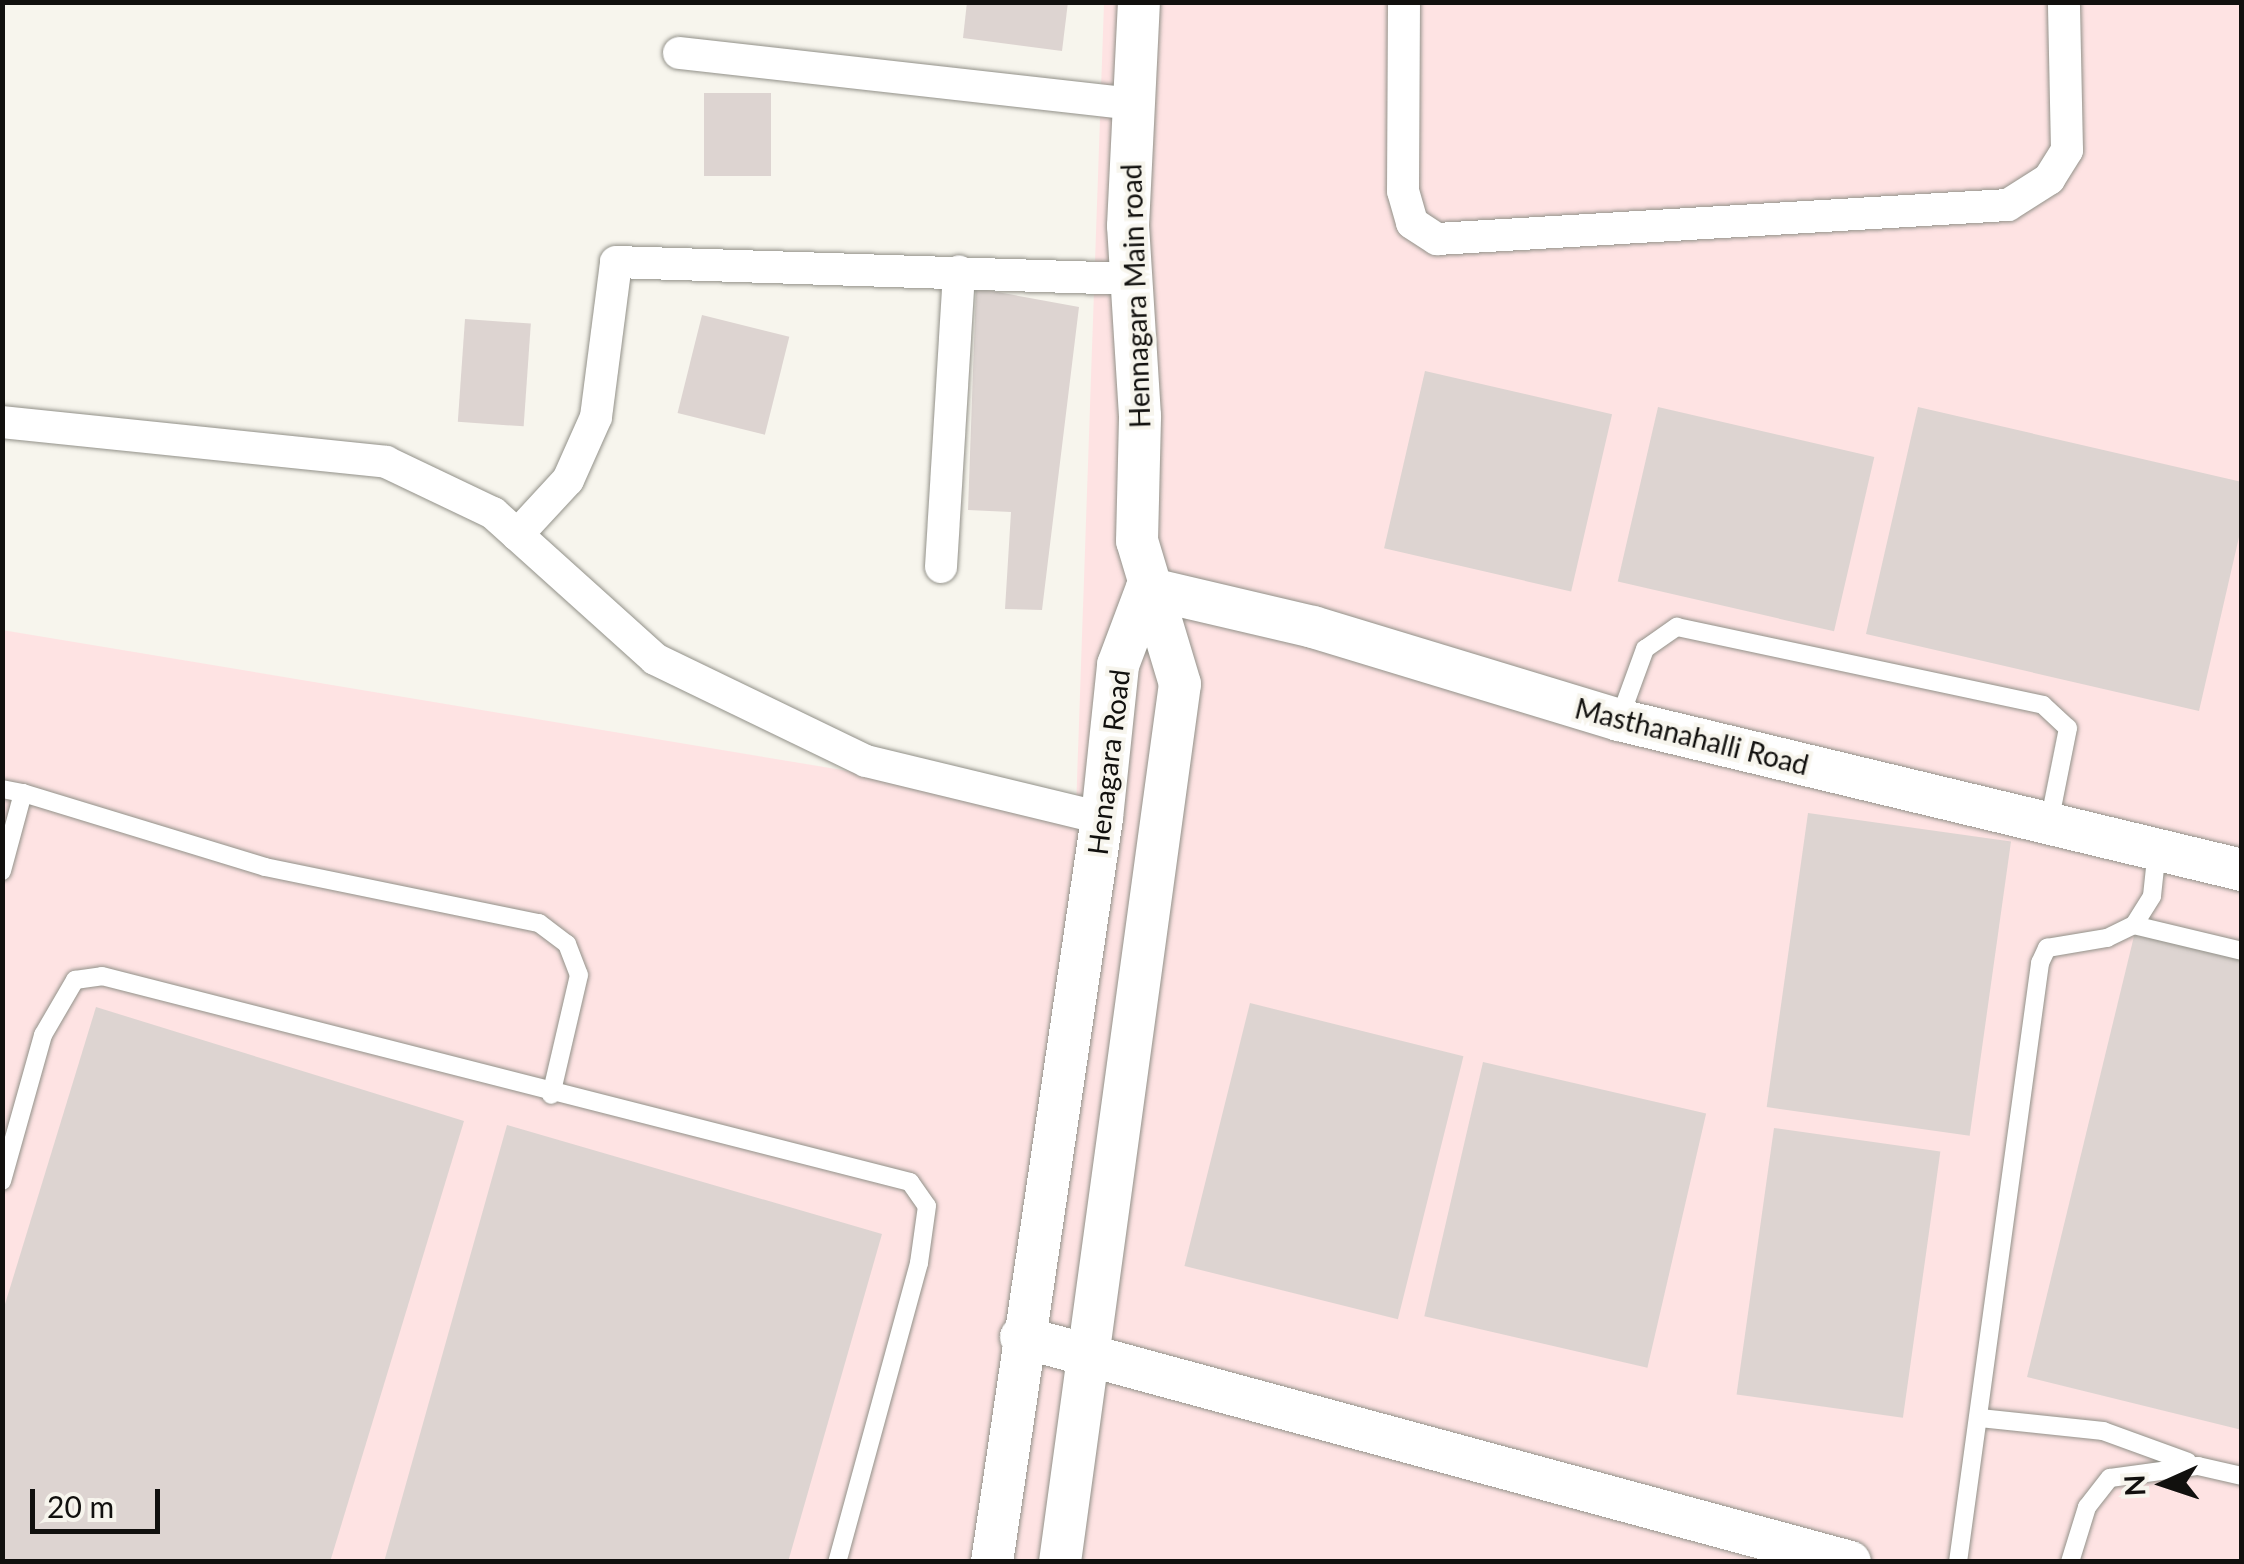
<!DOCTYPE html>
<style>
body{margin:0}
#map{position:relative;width:2244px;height:1564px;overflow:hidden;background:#f7f5ed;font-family:Lato,sans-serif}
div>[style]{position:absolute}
.industrial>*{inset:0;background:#fee3e3}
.building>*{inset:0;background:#ddd4d1;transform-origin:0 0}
.roads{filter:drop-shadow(0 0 2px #929189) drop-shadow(0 0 2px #929189)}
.service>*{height:18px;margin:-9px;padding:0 9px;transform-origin:9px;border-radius:9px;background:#fff}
.minor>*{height:32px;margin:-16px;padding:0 16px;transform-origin:16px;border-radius:16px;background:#fff}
.tertiary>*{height:42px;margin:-21px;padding:0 21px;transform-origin:21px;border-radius:21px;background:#fff}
span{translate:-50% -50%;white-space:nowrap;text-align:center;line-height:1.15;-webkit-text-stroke:8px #f7f5ed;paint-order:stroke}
.street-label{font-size:28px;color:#11100e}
.frame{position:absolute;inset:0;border:5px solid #11100e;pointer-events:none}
.north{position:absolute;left:2114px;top:1434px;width:100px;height:100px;-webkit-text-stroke:8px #f7f5ed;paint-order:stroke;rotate:267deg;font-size:28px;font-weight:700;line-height:40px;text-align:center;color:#11100e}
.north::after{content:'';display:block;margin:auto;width:35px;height:45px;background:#11100e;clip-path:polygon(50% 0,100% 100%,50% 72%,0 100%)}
.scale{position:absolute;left:30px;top:1489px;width:130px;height:45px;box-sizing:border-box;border:5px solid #11100e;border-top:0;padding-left:12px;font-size:30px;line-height:35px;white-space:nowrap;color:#11100e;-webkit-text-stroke:8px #f7f5ed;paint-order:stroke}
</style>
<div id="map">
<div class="industrial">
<i style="clip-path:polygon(1104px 3px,2241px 3px,2241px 1561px,3px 1561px,2px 630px,1076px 809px)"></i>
</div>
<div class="building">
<i style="clip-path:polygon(967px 2px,1068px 2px,1062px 51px,963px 38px)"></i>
<i style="left:704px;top:93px;width:67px;height:83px"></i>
<i style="clip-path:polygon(976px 288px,1079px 307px,1042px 610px,1005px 609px,1011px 512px,968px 510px)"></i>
<i style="left:702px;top:315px;width:90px;height:101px;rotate:14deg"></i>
<i style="left:465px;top:319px;width:66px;height:103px;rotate:4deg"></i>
<i style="left:1425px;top:371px;width:192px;height:182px;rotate:13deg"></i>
<i style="left:1658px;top:407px;width:222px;height:179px;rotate:13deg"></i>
<i style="clip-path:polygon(1918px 407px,2242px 482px,2242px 524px,2199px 711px,1866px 634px)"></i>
<i style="left:1808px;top:813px;width:205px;height:297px;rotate:8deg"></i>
<i style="clip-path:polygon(2135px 932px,2242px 959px,2242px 1430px,2027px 1377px)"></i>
<i style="left:1250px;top:1003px;width:220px;height:271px;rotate:14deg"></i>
<i style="clip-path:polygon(96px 1007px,464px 1121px,330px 1562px,2px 1562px,2px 1314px)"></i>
<i style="left:1483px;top:1062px;width:229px;height:261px;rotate:13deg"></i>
<i style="clip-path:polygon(507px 1125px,882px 1234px,788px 1562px,384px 1562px)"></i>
<i style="left:1774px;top:1128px;width:168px;height:269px;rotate:8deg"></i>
</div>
<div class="roads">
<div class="service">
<i style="left:1619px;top:720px;width:76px;rotate:-69.9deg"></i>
<i style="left:1645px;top:649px;width:39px;rotate:-35deg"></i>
<i style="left:1677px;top:627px;width:374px;rotate:12deg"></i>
<i style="left:2043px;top:705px;width:34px;rotate:43deg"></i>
<i style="left:2068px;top:728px;width:97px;rotate:101.3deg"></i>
<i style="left:2px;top:789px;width:21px;rotate:11deg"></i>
<i style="left:23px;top:793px;width:81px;rotate:105.1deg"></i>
<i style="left:23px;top:793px;width:253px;rotate:17deg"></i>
<i style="left:265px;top:867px;width:280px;rotate:11.6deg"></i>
<i style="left:539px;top:923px;width:35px;rotate:37deg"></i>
<i style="left:567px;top:944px;width:33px;rotate:69deg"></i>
<i style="left:579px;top:975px;width:123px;rotate:103.1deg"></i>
<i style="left:2134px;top:925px;width:111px;rotate:13.5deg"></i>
<i style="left:2px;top:1181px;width:152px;rotate:-74.3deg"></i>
<i style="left:43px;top:1035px;width:64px;rotate:-59.8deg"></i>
<i style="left:75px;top:980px;width:27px;rotate:-8deg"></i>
<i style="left:102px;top:976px;width:834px;rotate:14.3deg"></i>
<i style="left:910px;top:1182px;width:29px;rotate:55deg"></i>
<i style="left:927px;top:1206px;width:58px;rotate:98deg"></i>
<i style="left:919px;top:1263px;width:310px;rotate:105.3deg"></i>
<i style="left:1980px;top:1418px;width:124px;rotate:6deg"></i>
<i style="left:2103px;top:1431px;width:90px;rotate:20deg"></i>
<i style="left:1958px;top:1562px;width:605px;rotate:-82.2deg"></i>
<i style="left:2040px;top:963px;width:17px;rotate:-65deg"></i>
<i style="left:2047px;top:948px;width:61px;rotate:-9.5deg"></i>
<i style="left:2107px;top:938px;width:30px;rotate:-26deg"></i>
<i style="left:2134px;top:925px;width:34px;rotate:-58deg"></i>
<i style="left:2152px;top:896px;width:47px;rotate:-83.9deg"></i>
<i style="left:2070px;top:1562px;width:58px;rotate:-72.8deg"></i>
<i style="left:2087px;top:1507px;width:37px;rotate:-52deg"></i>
<i style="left:2110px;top:1478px;width:89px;rotate:-7.8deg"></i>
<i style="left:2198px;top:1466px;width:45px;rotate:12.8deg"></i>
</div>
<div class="minor">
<i style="left:1404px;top:2px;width:189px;rotate:90.3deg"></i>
<i style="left:1403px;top:191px;width:33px;rotate:74deg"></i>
<i style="left:1412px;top:223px;width:30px;rotate:33deg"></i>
<i style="left:1437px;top:239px;width:572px;rotate:-3.41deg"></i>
<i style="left:2008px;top:205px;width:49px;rotate:-32.4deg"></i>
<i style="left:2049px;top:179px;width:34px;rotate:-58deg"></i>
<i style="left:2067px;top:150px;width:148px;rotate:-91.2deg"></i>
<i style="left:679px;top:53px;width:458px;rotate:6.4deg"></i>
<i style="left:2px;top:422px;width:386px;rotate:5.9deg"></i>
<i style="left:386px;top:462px;width:119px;rotate:25.5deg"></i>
<i style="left:493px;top:513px;width:218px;rotate:42deg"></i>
<i style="left:655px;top:659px;width:234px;rotate:25.8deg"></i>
<i style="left:866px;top:761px;width:243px;rotate:13.6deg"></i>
<i style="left:517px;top:535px;width:75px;rotate:-47.2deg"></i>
<i style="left:568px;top:480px;width:69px;rotate:-66deg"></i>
<i style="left:596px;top:417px;width:156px;rotate:-82.6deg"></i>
<i style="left:616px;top:262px;width:515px;rotate:1.89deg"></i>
<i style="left:941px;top:567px;width:296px;rotate:-86.5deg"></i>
</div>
<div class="tertiary">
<i style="left:1147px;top:588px;width:171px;rotate:13.2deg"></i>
<i style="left:1313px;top:627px;width:320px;rotate:16.9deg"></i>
<i style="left:1619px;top:720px;width:641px;rotate:13.54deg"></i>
<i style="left:1021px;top:1337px;width:859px;rotate:15.18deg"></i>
<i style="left:992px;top:1562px;width:752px;rotate:-81.59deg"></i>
<i style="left:1102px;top:818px;width:154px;rotate:-84deg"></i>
<i style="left:1118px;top:665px;width:82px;rotate:-69.4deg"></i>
<i style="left:1060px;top:1562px;width:886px;rotate:-82.22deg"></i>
<i style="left:1180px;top:684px;width:149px;rotate:-106.7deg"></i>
<i style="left:1137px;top:541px;width:125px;rotate:-88.6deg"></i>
<i style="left:1140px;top:416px;width:190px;rotate:-93.6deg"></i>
<i style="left:1128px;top:226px;width:224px;rotate:-87.2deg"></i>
</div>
</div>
<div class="street-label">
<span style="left:1135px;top:296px;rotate:-92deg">Hennagara Main road</span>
<span style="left:1692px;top:736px;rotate:14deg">Masthanahalli Road</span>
<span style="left:1108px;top:762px;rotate:-83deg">Henagara Road</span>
</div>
<div class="frame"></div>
<div class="north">N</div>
<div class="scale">20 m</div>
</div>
